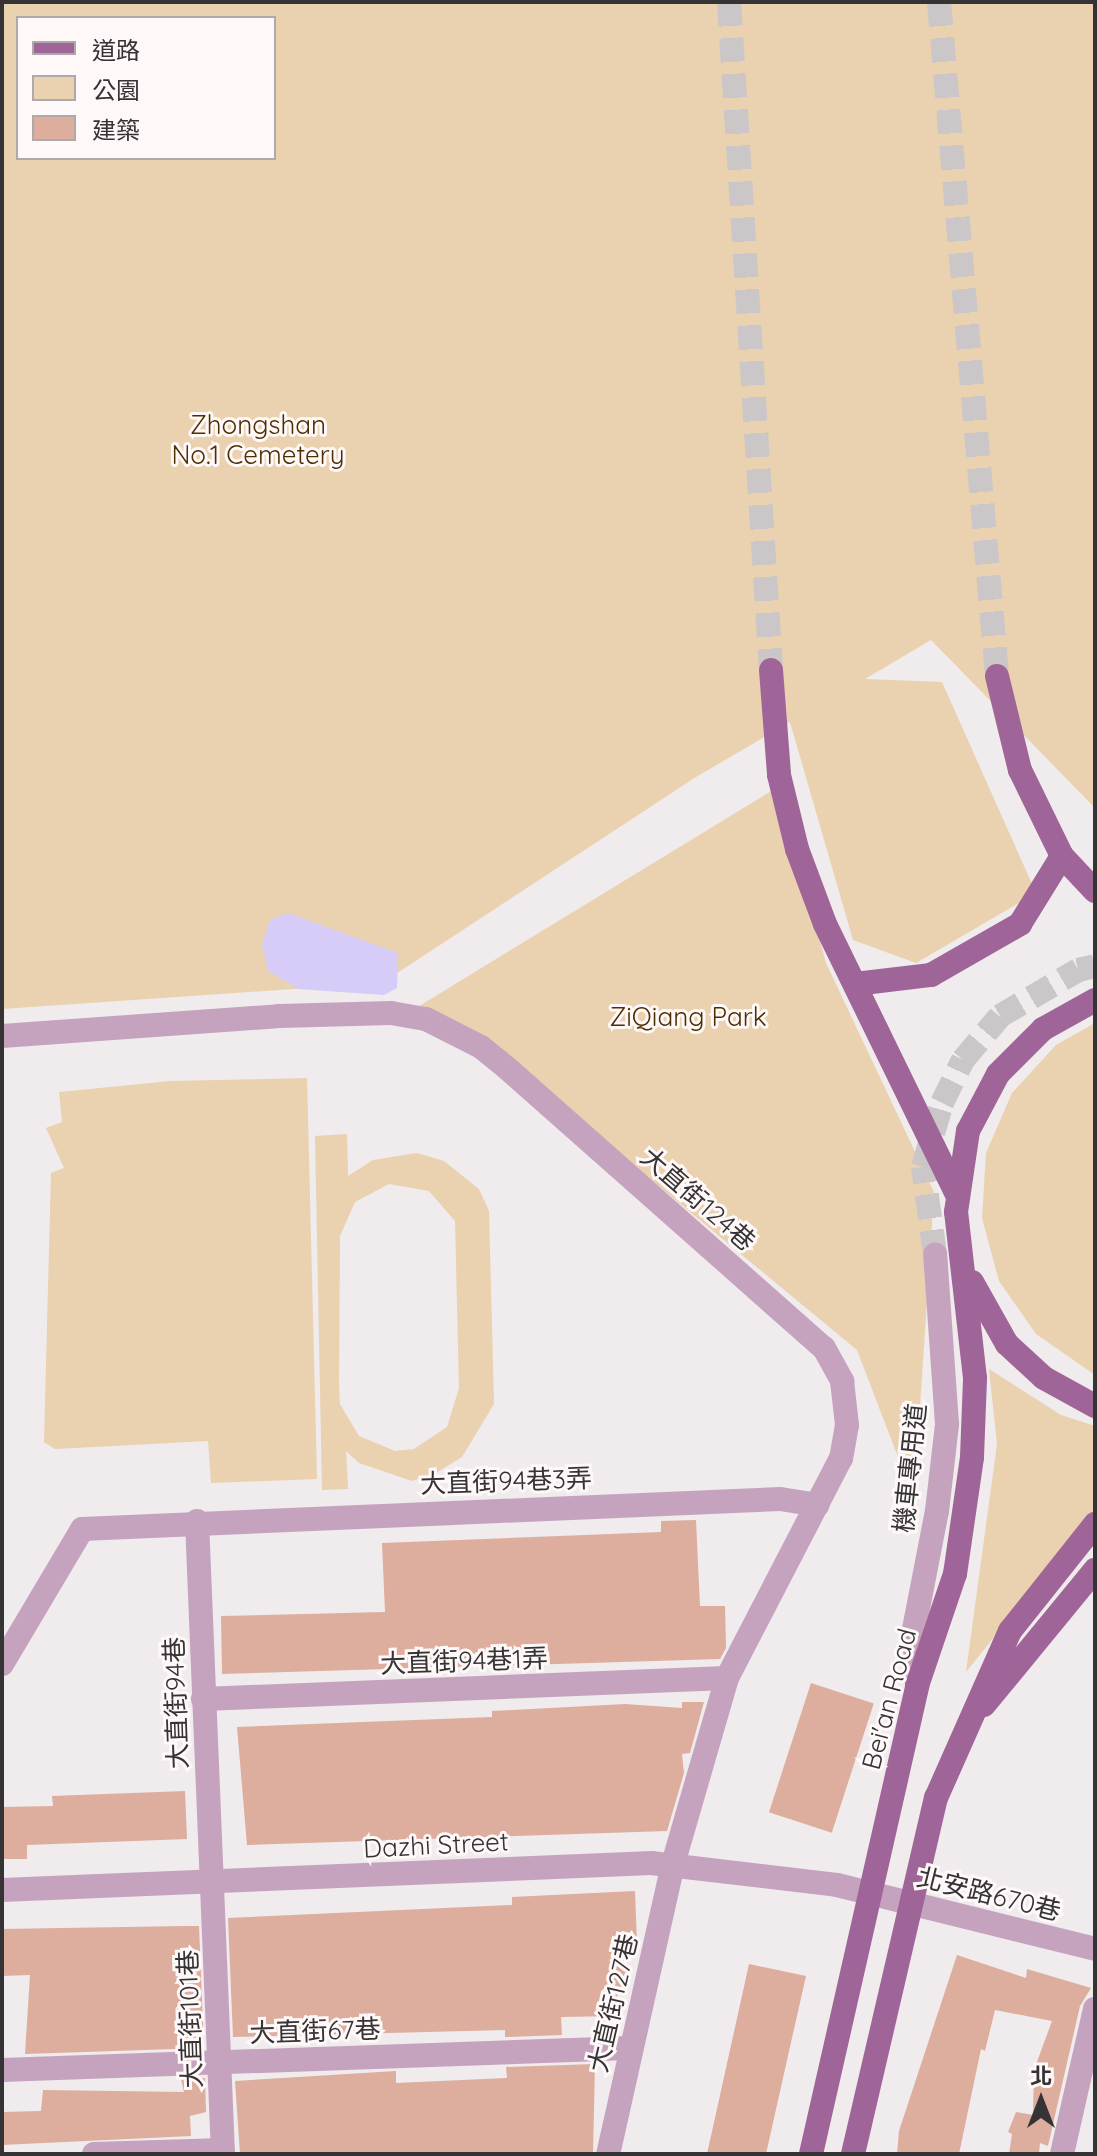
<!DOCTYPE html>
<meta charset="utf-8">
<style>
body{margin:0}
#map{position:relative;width:1097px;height:2156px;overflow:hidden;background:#f0ebec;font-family:Quicksand,"Noto Sans TC",sans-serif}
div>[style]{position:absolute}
.green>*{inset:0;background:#ead1af}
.water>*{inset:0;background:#d7cbf7}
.building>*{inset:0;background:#ddad9d;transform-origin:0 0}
.minor-tunnel>*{height:24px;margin-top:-12px;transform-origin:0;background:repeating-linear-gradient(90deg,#cbc6c7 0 24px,transparent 0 36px)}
.major-tunnel>*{height:24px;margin-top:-12px;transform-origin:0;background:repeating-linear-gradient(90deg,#cbc6c7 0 24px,transparent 0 36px)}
.minor>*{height:24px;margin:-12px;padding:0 12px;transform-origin:12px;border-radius:12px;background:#c5a3bf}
.major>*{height:24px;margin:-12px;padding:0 12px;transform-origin:12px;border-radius:12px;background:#a06598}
span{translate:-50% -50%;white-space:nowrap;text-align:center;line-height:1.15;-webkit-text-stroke:6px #fef8f9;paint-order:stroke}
.park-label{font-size:26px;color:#4c2f00}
.street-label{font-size:26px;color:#353334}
.frame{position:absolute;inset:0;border:4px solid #353334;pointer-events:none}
.legend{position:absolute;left:16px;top:16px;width:260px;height:144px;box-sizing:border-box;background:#fef8f9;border:2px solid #aea9aa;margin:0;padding:10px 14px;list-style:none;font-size:24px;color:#353334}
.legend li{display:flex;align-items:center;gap:16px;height:40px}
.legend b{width:40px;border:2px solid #aea9aa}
.north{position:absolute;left:1001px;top:2060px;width:80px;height:80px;-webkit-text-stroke:6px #fef8f9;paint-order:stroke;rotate:0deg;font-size:22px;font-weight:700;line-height:32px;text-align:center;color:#353334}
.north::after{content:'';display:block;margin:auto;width:28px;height:36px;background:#353334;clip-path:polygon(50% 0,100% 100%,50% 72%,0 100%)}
</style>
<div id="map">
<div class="green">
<i style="clip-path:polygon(evenodd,2px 2px,1095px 2px,1095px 808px,931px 640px,865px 679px,942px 682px,1036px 893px,916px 963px,853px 940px,790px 722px,696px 777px,382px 983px,2px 1009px,2px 2px,18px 18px,274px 18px,274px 158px,18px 158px,18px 18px)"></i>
<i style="clip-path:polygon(778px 787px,826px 963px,934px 1192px,914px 1499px,857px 1350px,482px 1040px,416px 1008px)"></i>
<i style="clip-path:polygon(1095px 1023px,1095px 1375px,1036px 1334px,999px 1281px,982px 1218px,986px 1153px,1012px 1093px,1056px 1045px)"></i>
<i style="clip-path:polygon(307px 1078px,317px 1479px,211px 1483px,208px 1441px,55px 1449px,44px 1442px,51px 1173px,64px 1168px,46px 1128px,62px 1122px,59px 1092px,171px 1081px)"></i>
<i style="clip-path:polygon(evenodd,347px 1134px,348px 1176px,373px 1160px,417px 1153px,444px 1161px,479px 1189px,489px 1211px,494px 1404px,462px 1457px,436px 1473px,412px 1481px,359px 1463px,346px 1451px,348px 1489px,322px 1490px,315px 1136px,347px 1134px,389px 1184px,429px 1191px,455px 1221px,459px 1388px,447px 1427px,414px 1449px,395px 1451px,359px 1436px,340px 1404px,339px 1384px,340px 1236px,355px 1202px,389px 1184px)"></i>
<i style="clip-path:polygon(989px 1369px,1061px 1415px,1095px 1426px,1095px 1512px,966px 1672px,997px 1444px)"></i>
</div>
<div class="water">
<i style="clip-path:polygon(288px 913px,398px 953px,397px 988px,384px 995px,298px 989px,268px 971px,262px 944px,270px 920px)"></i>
</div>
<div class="building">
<i style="clip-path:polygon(696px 1520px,700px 1606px,725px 1606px,726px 1648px,720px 1659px,222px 1674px,221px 1616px,385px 1612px,382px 1543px,661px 1532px,661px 1521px)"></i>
<i style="left:811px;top:1683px;width:66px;height:136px;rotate:18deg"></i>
<i style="clip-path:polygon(682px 1702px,704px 1702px,690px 1753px,682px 1754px,684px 1773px,667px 1831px,247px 1845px,237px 1727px,492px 1717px,492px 1711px,625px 1704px,682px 1708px)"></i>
<i style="clip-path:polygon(185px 1791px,187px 1839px,27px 1845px,27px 1859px,2px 1859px,2px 1807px,53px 1806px,52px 1796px)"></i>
<i style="clip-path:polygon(635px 1891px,637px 1944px,627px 1944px,628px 1988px,617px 1988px,618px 2016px,561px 2017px,562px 2035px,505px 2037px,505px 2030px,233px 2037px,228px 1918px,512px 1905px,512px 1897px)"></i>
<i style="clip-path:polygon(186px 1926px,199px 1926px,204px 2048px,25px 2054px,30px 1975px,2px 1976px,2px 1929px)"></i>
<i style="clip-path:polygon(957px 1955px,1026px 1978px,1027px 1969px,1091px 1988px,1080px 2006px,1048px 2146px,1040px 2143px,1039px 2154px,1009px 2154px,1012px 2134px,1008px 2132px,1016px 2112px,1033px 2115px,1034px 2070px,1052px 2021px,995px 2010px,985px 2051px,981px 2049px,959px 2154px,897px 2154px,899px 2131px)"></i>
<i style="clip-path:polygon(749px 1964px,806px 1976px,794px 2029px,766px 2154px,707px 2154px)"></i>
<i style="clip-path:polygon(595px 2064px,593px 2154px,240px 2154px,235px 2081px,396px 2071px,396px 2083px,507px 2078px,506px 2067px)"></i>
<i style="clip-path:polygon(205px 2078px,206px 2112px,190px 2116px,191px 2136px,2px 2145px,2px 2112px,41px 2111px,43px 2090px,184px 2092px,181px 2079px)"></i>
</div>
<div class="minor-tunnel">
<i style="left:935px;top:1254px;width:88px;rotate:-97.9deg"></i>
<i style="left:923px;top:1167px;width:67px;rotate:-73.5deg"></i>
<i style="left:942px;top:1103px;width:48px;rotate:-64deg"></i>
<i style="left:963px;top:1060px;width:57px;rotate:-49.9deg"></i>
<i style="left:1000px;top:1016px;width:91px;rotate:-30.5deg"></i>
<i style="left:1078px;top:970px;width:17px;rotate:-13deg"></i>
</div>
<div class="major-tunnel">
<i style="left:729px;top:2px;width:669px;rotate:86.4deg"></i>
<i style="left:939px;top:2px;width:676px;rotate:85.08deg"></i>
</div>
<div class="minor">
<i style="left:2px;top:1036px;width:278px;rotate:-4.1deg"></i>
<i style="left:279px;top:1016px;width:112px;rotate:-1.5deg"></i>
<i style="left:391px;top:1013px;width:36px;rotate:10deg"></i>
<i style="left:426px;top:1019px;width:62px;rotate:27deg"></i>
<i style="left:481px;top:1047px;width:33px;rotate:39deg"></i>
<i style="left:507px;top:1068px;width:423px;rotate:41.5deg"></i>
<i style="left:824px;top:1348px;width:38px;rotate:61deg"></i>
<i style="left:842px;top:1381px;width:44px;rotate:83.5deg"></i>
<i style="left:847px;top:1425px;width:34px;rotate:100deg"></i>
<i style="left:841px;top:1458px;width:248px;rotate:117.4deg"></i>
<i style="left:727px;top:1678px;width:194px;rotate:106.2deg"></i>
<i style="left:673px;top:1864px;width:297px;rotate:102.6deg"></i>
<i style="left:197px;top:1521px;width:634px;rotate:87.65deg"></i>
<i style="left:2px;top:1664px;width:157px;rotate:-59.3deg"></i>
<i style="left:82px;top:1529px;width:699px;rotate:-2.46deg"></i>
<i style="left:780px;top:1499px;width:38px;rotate:9deg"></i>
<i style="left:917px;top:1684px;width:55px;rotate:-93.1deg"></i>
<i style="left:914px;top:1629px;width:120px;rotate:-79deg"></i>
<i style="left:937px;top:1511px;width:88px;rotate:-83.4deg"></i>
<i style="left:947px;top:1424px;width:170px;rotate:-94deg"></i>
<i style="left:203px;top:1699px;width:524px;rotate:-2.29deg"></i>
<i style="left:2px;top:1890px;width:650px;rotate:-2.38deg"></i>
<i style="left:651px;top:1863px;width:187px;rotate:6.7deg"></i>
<i style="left:837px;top:1885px;width:266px;rotate:13.9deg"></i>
<i style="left:2px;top:2070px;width:628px;rotate:-2.01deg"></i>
<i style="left:94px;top:2154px;width:129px;rotate:-1.8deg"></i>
<i style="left:1062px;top:2154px;width:149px;rotate:-77.2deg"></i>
</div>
<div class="major">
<i style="left:771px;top:670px;width:105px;rotate:85.6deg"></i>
<i style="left:779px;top:775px;width:76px;rotate:76.3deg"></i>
<i style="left:797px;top:849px;width:80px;rotate:69.5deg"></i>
<i style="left:825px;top:924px;width:299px;rotate:64deg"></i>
<i style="left:997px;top:676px;width:97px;rotate:76.3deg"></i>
<i style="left:1020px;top:770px;width:96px;rotate:64deg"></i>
<i style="left:1062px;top:856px;width:48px;rotate:46.7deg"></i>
<i style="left:855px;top:984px;width:77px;rotate:-6.8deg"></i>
<i style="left:931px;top:975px;width:103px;rotate:-29.8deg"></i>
<i style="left:1020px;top:924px;width:80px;rotate:-58.3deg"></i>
<i style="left:972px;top:1282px;width:71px;rotate:60.6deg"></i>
<i style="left:1007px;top:1344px;width:50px;rotate:42.6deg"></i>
<i style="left:1044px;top:1378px;width:58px;rotate:28.8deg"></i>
<i style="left:984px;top:1705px;width:175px;rotate:-50.6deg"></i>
<i style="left:811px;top:2154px;width:480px;rotate:-77.2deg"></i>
<i style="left:917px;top:1686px;width:118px;rotate:-71.3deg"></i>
<i style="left:955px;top:1574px;width:118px;rotate:-81.7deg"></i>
<i style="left:972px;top:1457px;width:79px;rotate:-87.8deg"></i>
<i style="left:975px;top:1378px;width:167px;rotate:-96.5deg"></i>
<i style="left:956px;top:1212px;width:82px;rotate:-81.6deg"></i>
<i style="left:968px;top:1131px;width:64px;rotate:-62.2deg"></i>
<i style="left:998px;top:1074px;width:64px;rotate:-45deg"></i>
<i style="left:1043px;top:1029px;width:60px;rotate:-29.1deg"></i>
<i style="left:853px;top:2154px;width:366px;rotate:-76.9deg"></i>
<i style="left:936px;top:1798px;width:183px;rotate:-66.1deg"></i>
<i style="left:1010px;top:1631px;width:137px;rotate:-51.5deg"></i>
</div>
<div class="park-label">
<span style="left:258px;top:440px">Zhongshan<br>No.1 Cemetery</span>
<span style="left:688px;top:1017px">ZiQiang Park</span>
</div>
<div class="street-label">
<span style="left:698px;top:1199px;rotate:41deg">大直街124巷</span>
<span style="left:910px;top:1468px;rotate:-84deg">機車專用道</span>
<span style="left:506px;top:1481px;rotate:-2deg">大直街94巷3弄</span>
<span style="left:464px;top:1661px;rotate:-2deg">大直街94巷1弄</span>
<span style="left:889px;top:1699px;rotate:-75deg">Bei'an Road</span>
<span style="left:176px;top:1703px;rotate:-92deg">大直街94巷</span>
<span style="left:436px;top:1845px;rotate:-3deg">Dazhi Street</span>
<span style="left:989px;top:1894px;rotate:14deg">北安路670巷</span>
<span style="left:613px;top:2003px;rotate:-77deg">大直街127巷</span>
<span style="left:190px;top:2019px;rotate:-92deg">大直街101巷</span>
<span style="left:315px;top:2031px;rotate:-2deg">大直街67巷</span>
</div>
<div class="frame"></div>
<ul class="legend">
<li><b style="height:10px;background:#a06598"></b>道路</li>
<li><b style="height:22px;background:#ead1af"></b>公園</li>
<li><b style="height:22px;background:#ddad9d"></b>建築</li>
</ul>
<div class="north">北</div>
</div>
